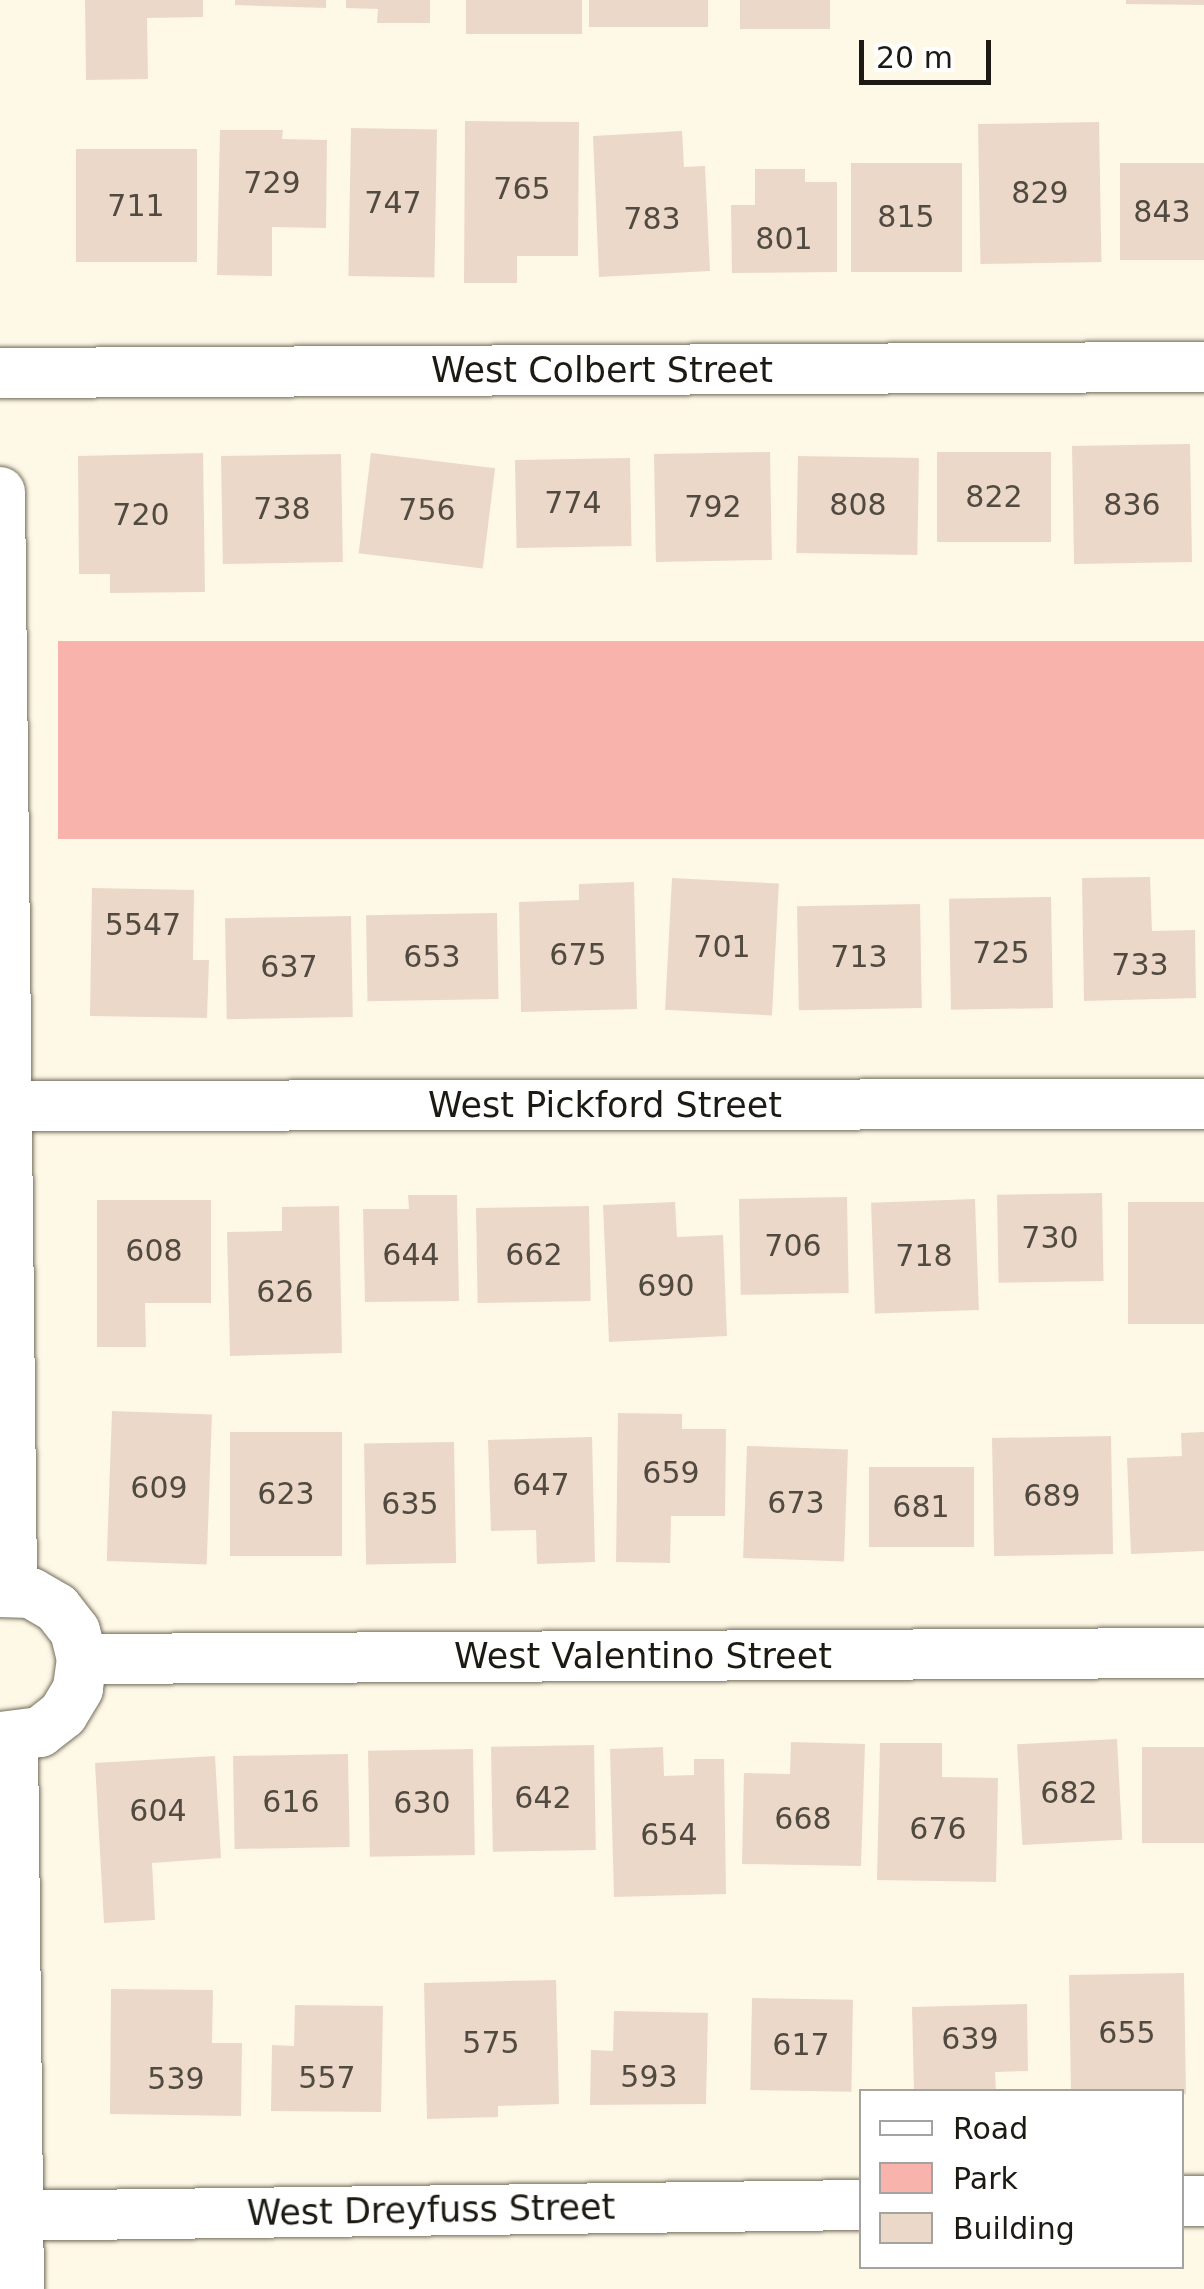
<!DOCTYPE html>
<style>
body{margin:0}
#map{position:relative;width:1204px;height:2289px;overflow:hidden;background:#fef8e7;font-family:"DejaVu Sans",sans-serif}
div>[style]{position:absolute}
.green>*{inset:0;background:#f8b3ac;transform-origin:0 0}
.building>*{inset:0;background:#ecd8c9;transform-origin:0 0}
.roads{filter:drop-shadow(0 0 2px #736d5a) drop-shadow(0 0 2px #736d5a)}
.street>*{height:50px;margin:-25px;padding:0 25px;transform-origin:25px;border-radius:25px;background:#fff}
span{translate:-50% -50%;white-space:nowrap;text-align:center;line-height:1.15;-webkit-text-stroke:8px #fff;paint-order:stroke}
.number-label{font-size:30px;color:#504a40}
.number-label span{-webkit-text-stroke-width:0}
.street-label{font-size:35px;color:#1c1a12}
.legend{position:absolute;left:859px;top:2089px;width:325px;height:180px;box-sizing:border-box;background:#fff;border:2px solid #a4a3a0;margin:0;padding:12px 18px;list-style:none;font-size:30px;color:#1c1a12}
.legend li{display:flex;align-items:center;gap:20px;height:50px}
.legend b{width:50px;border:2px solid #a4a3a0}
.scale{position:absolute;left:859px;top:40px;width:132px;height:45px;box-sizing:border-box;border:5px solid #1c1a12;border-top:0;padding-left:12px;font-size:30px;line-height:35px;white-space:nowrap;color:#1c1a12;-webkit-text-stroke:8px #fff;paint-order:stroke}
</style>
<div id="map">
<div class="green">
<i style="left:1204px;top:641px;width:198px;height:1146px;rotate:90deg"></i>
</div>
<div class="building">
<i style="clip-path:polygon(85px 0,203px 0,203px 17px,147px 18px,148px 79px,86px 80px)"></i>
<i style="clip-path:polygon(235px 0,326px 0,326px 8px,235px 5px)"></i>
<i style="clip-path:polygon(346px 0,430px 0,430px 23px,377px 23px,378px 9px,346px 8px)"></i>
<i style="left:466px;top:0;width:116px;height:34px"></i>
<i style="left:589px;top:0;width:119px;height:27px"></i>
<i style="left:740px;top:0;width:90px;height:29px"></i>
<i style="clip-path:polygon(1126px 0,1204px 0,1204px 5px,1126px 4px)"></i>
<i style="clip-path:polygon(465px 121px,579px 122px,578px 256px,517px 256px,517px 283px,464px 283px)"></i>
<i style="left:1099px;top:122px;width:140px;height:121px;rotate:89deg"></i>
<i style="left:351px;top:128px;width:86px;height:148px;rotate:1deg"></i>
<i style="clip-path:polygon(220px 130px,283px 130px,282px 139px,327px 140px,326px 228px,272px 227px,272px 276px,217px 275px)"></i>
<i style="clip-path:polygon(682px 131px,684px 167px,705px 166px,710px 271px,599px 277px,593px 136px)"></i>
<i style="left:197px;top:149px;width:113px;height:121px;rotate:90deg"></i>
<i style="left:851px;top:163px;width:111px;height:109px"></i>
<i style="left:1204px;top:163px;width:97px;height:84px;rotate:90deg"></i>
<i style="clip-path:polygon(755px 169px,805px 169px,805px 182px,837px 182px,837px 272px,732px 273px,731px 205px,755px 205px)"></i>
<i style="left:1190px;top:444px;width:118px;height:118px;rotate:89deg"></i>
<i style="left:770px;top:452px;width:108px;height:116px;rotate:89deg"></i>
<i style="left:937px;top:452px;width:114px;height:90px"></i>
<i style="clip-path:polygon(203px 453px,205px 592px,110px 593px,110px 574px,79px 574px,78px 456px)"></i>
<i style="left:371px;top:453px;width:125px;height:101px;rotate:7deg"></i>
<i style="left:341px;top:454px;width:108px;height:120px;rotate:89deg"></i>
<i style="left:798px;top:456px;width:121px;height:97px;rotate:1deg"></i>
<i style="left:630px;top:458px;width:88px;height:115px;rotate:89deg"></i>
<i style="clip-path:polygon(1150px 877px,1152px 931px,1195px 930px,1196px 998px,1084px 1001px,1082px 878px)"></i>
<i style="left:672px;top:878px;width:107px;height:132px;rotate:3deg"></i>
<i style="clip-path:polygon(634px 882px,637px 1009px,521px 1012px,519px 902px,579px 900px,579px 884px)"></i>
<i style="clip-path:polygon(92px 888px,194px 890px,193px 960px,209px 960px,207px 1018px,90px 1016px)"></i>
<i style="left:1051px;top:897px;width:111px;height:102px;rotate:89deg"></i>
<i style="left:920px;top:904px;width:104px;height:123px;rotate:89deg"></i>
<i style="left:497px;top:913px;width:86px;height:131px;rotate:89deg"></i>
<i style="left:351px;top:916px;width:101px;height:126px;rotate:89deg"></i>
<i style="left:1102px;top:1193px;width:88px;height:105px;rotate:89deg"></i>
<i style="clip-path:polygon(408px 1195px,457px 1195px,459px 1301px,365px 1302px,363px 1209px,409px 1209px)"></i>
<i style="left:847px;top:1197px;width:96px;height:108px;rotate:89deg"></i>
<i style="left:975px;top:1199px;width:111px;height:104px;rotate:88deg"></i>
<i style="clip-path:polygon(97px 1200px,211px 1200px,211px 1303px,145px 1303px,146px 1347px,97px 1347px)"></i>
<i style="clip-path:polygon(675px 1202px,677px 1237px,723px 1235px,727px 1336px,609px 1342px,603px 1205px)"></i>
<i style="left:1204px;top:1202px;width:122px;height:76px;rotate:90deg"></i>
<i style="clip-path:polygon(339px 1206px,342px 1353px,230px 1356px,227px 1232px,282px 1231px,282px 1207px)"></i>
<i style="left:589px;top:1206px;width:95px;height:113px;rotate:89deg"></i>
<i style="left:112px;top:1411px;width:100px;height:150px;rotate:2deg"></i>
<i style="clip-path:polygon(618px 1413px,682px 1414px,682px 1429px,726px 1429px,725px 1516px,671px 1516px,670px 1563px,616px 1562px)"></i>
<i style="left:230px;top:1432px;width:112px;height:124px"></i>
<i style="clip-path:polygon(1204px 1432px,1204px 1551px,1131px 1554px,1127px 1458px,1182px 1456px,1181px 1433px)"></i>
<i style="left:1111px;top:1436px;width:118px;height:119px;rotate:89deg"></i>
<i style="clip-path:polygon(592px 1437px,595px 1562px,537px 1564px,536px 1530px,491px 1531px,488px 1440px)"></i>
<i style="left:454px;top:1442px;width:121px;height:90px;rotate:89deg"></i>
<i style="left:747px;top:1446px;width:101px;height:112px;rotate:2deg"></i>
<i style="left:869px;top:1467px;width:105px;height:80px"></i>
<i style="left:1117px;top:1739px;width:101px;height:100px;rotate:87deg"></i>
<i style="clip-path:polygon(791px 1742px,865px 1744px,861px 1866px,742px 1864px,744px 1773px,790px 1774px)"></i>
<i style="clip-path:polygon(880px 1743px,942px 1743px,942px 1777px,998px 1778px,996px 1882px,877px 1880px)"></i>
<i style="left:594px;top:1745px;width:105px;height:103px;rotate:89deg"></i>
<i style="clip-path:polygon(663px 1747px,664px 1776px,694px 1775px,694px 1759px,724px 1759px,726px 1894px,614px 1897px,610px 1749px)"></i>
<i style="left:1142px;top:1747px;width:62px;height:96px"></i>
<i style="left:473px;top:1749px;width:106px;height:105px;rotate:89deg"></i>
<i style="left:348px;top:1754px;width:93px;height:115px;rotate:89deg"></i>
<i style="clip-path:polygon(215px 1756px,221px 1858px,152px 1863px,155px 1920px,104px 1923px,95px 1763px)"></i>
<i style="clip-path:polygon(1184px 1973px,1186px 2095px,1182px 2092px,1071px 2092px,1069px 1975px)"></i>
<i style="clip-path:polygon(556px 1980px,559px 2104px,498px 2106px,498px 2117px,427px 2119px,424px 1983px)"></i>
<i style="clip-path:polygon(111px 1989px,213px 1990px,212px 2043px,242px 2043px,241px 2116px,110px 2114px)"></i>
<i style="left:752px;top:1998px;width:101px;height:92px;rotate:1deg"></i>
<i style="clip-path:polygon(1027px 2004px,1028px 2071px,995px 2072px,996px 2092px,914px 2092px,912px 2007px)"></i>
<i style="clip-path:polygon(295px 2005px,383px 2006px,381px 2112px,271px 2111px,272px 2045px,294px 2046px)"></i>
<i style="clip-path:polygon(614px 2011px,708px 2013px,706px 2104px,590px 2105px,591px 2050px,613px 2051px)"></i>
</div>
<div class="roads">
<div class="street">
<i style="left:0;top:373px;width:1204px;rotate:-0.29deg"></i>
<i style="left:0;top:492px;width:1097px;rotate:89.37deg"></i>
<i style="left:7px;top:1106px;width:1197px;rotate:-0.1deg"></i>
<i style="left:0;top:1592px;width:31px;rotate:2deg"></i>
<i style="left:31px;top:1593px;width:30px;rotate:30deg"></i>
<i style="left:57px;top:1608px;width:29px;rotate:52deg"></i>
<i style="left:75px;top:1631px;width:29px;rotate:76deg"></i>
<i style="left:82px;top:1659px;width:30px;rotate:98deg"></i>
<i style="left:78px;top:1689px;width:29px;rotate:121deg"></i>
<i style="left:63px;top:1714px;width:29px;rotate:142deg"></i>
<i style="left:40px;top:1732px;width:40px;rotate:172.9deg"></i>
<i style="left:82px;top:1659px;width:1122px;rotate:-0.31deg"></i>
<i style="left:13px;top:1738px;width:551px;rotate:89.38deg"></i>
<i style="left:1182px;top:2201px;width:22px"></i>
<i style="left:0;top:2216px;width:862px;rotate:-0.73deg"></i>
</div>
</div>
<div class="number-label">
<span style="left:272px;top:183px">729</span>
<span style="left:522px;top:189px">765</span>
<span style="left:1040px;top:193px">829</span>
<span style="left:393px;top:203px">747</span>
<span style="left:136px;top:206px">711</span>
<span style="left:1162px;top:212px">843</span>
<span style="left:906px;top:217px">815</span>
<span style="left:652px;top:219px">783</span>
<span style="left:784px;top:239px">801</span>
<span style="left:994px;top:497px">822</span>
<span style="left:573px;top:503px">774</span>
<span style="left:858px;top:505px">808</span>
<span style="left:1132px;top:505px">836</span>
<span style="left:713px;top:507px">792</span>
<span style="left:282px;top:509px">738</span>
<span style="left:427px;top:510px">756</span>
<span style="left:141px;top:515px">720</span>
<span style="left:143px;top:925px">5547</span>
<span style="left:722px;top:947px">701</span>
<span style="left:1001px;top:953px">725</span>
<span style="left:578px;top:955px">675</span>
<span style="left:432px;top:957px">653</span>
<span style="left:859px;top:957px">713</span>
<span style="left:1140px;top:965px">733</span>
<span style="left:289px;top:967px">637</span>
<span style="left:1050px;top:1238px">730</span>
<span style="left:793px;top:1246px">706</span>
<span style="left:154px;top:1251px">608</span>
<span style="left:411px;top:1255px">644</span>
<span style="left:534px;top:1255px">662</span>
<span style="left:924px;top:1256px">718</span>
<span style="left:666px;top:1286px">690</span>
<span style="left:285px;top:1292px">626</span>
<span style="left:671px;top:1473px">659</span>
<span style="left:541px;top:1485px">647</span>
<span style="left:159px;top:1488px">609</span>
<span style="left:286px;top:1494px">623</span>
<span style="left:1052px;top:1496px">689</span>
<span style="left:796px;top:1503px">673</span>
<span style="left:410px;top:1504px">635</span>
<span style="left:921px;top:1507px">681</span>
<span style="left:1069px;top:1793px">682</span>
<span style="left:543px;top:1798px">642</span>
<span style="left:291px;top:1802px">616</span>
<span style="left:422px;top:1803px">630</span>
<span style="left:158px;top:1811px">604</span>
<span style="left:803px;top:1819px">668</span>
<span style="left:938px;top:1829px">676</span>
<span style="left:669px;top:1835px">654</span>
<span style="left:1127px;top:2033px">655</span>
<span style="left:970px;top:2039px">639</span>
<span style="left:491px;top:2043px">575</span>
<span style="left:801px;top:2045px">617</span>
<span style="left:649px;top:2077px">593</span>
<span style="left:327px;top:2078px">557</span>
<span style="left:176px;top:2079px">539</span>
</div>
<div class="street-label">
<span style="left:602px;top:370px">West Colbert Street</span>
<span style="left:605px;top:1105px">West Pickford Street</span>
<span style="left:643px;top:1656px">West Valentino Street</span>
<span style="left:431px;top:2210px;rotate:-1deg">West Dreyfuss Street</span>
</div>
<ul class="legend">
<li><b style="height:12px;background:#fff"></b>Road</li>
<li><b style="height:28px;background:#f8b3ac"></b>Park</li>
<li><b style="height:28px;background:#ecd8c9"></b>Building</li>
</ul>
<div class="scale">20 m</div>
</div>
